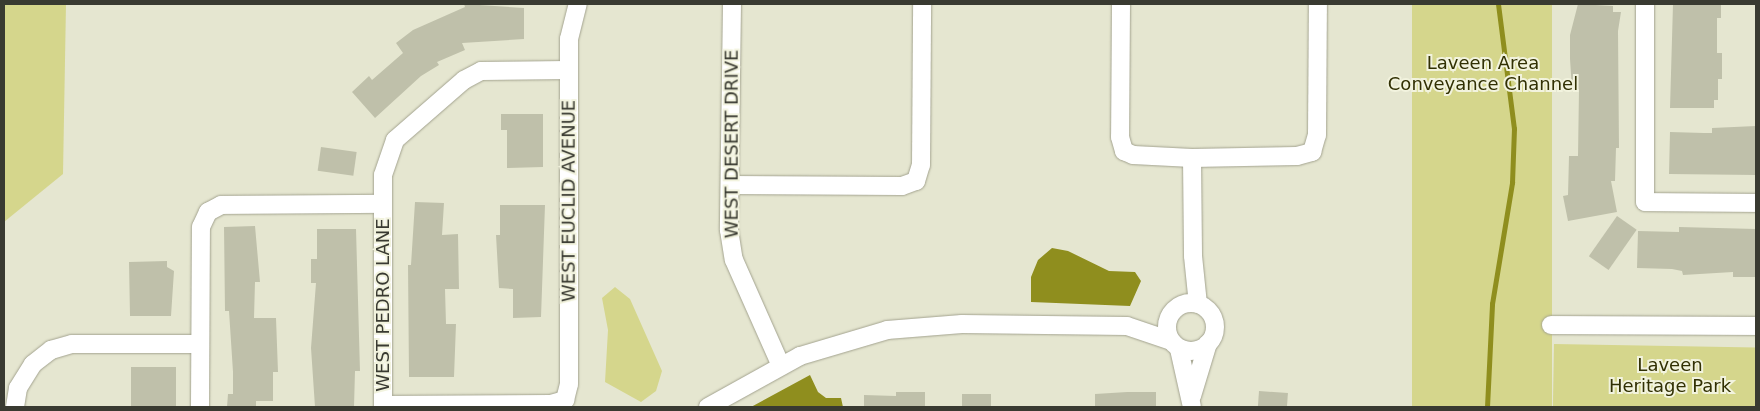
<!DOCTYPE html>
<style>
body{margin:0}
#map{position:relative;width:1760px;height:411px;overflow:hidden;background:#e5e6d0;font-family:"DejaVu Sans",sans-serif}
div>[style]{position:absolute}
.green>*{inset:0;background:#d5d68c;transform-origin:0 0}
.water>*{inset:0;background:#8f8e1e}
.stream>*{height:4.5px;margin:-2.25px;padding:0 2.25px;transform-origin:2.25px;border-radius:2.25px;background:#8f8e1e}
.building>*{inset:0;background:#bfc0aa;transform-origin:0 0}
.roads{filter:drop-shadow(0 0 1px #a3a38f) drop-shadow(0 0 1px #a3a38f)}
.minor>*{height:18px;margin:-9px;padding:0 9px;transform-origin:9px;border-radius:9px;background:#fff}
.minor>.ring{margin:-9px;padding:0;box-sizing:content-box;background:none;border:18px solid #fff;border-radius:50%}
span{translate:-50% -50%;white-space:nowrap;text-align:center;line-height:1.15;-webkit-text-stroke:4px #f2f3de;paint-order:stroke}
.park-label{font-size:18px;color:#313003}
.street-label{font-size:18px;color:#393a31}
.frame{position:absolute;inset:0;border:5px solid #393a31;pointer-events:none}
</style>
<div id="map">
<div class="green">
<i style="clip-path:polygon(4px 4px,66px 4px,63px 174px,4px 222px)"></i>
<i style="left:1412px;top:4px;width:140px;height:403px"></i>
<i style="clip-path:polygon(615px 287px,630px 299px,662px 371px,656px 391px,641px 402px,605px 382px,608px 330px,602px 298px)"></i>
<i style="left:1554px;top:344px;width:202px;height:63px;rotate:1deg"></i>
</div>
<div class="water">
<i style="clip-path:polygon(1052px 248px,1068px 251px,1109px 271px,1135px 272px,1141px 281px,1130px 306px,1031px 302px,1031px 277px,1038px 260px)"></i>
<i style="clip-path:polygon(810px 375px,818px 392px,826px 398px,841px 398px,843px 407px,751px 407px)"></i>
</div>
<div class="stream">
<i style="left:1487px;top:407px;width:103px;rotate:-87.2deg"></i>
<i style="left:1492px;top:304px;width:123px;rotate:-80.6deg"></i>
<i style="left:1512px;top:183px;width:54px;rotate:-87.9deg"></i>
<i style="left:1514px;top:129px;width:126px;rotate:-97.3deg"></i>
</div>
<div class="building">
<i style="clip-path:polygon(464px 4px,524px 8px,524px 39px,462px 43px,465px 50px,437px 62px,439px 65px,421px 76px,375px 118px,352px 92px,369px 76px,372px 80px,403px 53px,396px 43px,413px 30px,465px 7px)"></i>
<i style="clip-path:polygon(1578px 4px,1613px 6px,1613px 12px,1621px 12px,1618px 31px,1619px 148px,1616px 148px,1615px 181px,1611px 181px,1617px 212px,1568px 221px,1563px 196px,1568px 195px,1569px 156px,1578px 156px,1579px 89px,1572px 90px,1570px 59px,1570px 35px)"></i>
<i style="clip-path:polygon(1673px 4px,1721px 4px,1721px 18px,1717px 18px,1717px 53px,1722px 53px,1722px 79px,1718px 79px,1718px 100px,1714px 100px,1714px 108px,1670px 108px)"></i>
<i style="clip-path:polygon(501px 114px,543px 114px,543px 167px,507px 168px,507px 130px,501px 130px)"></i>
<i style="clip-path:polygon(1756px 126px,1756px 175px,1669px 174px,1670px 132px,1704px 133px,1712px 133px,1712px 128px)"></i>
<i style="left:321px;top:147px;width:36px;height:24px;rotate:8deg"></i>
<i style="clip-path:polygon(415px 202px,444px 203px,442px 235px,458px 234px,459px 289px,445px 289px,446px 324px,456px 324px,454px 377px,409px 377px,408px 265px,411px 265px)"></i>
<i style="clip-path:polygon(500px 205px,545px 205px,541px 317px,513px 318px,513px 289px,499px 288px,496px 235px,500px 235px)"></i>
<i style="left:1617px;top:216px;width:24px;height:49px;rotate:35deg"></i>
<i style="clip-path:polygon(255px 226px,260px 282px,255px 282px,254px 318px,276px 318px,278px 372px,273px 372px,273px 401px,256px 401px,256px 407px,227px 407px,228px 394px,233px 394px,233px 372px,229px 311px,225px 311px,224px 227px)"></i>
<i style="clip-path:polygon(1679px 227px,1756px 229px,1756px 277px,1733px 277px,1733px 272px,1683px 275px,1682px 271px,1672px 269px,1637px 268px,1638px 231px,1679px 232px)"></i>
<i style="clip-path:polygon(317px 229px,356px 229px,360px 371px,355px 371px,354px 407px,315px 407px,311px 348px,316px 283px,311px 283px,311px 259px,317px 259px)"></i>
<i style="clip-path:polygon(167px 261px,167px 267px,174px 271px,171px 316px,130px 316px,129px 262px)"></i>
<i style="left:131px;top:367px;width:45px;height:40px"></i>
<i style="left:1259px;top:391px;width:29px;height:16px;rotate:4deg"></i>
<i style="clip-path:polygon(896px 392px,925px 392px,925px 407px,864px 407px,864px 395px,896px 396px)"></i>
<i style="clip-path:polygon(1127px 392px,1156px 392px,1156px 407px,1095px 407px,1095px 394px)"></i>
<i style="left:962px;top:394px;width:29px;height:13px"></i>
</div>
<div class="roads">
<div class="minor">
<i style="left:732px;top:4px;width:226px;rotate:90.8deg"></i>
<i style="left:729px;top:230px;width:30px;rotate:81deg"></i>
<i style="left:734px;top:260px;width:114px;rotate:66.1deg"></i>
<i style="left:1121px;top:4px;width:133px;rotate:90.4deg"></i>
<i style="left:1120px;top:137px;width:15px;rotate:74deg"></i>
<i style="left:1124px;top:151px;width:10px;rotate:24deg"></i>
<i style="left:1133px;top:155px;width:59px;rotate:2.9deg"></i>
<i style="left:1192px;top:158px;width:105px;rotate:-1.1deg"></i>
<i style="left:1297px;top:156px;width:16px;rotate:-15deg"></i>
<i style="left:1312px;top:152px;width:18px;rotate:-74deg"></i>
<i style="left:1317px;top:135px;width:131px;rotate:-89.6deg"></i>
<i style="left:1645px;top:4px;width:198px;rotate:90deg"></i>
<i style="left:1645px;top:202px;width:111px;rotate:0.5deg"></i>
<i style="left:1192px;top:158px;width:98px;rotate:89.4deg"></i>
<i style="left:1193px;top:256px;width:48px;rotate:84.1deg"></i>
<i style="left:730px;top:185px;width:172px;rotate:0.3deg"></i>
<i style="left:902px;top:186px;width:15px;rotate:-20deg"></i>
<i style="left:916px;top:181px;width:17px;rotate:-73deg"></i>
<i style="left:921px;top:165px;width:161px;rotate:-89.6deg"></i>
<i class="ring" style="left:1167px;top:303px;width:30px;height:30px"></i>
<i style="left:1551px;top:325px;width:205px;rotate:0.3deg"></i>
<i style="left:1179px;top:349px;width:59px;rotate:77.4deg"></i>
<i style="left:1192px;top:396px;width:55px;rotate:-73.2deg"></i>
<i style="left:383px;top:405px;width:168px;rotate:-0.3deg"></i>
<i style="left:551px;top:404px;width:15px;rotate:-16deg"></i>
<i style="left:565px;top:400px;width:16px;rotate:-76deg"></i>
<i style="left:569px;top:384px;width:345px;rotate:-90deg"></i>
<i style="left:569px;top:39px;width:36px;rotate:-76deg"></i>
<i style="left:15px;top:407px;width:19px;rotate:-81deg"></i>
<i style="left:18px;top:388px;width:28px;rotate:-58deg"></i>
<i style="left:33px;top:364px;width:23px;rotate:-38deg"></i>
<i style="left:51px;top:350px;width:22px;rotate:-16deg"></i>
<i style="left:72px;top:344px;width:128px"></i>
<i style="left:200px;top:407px;width:180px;rotate:-89.7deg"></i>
<i style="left:201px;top:227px;width:17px;rotate:-65deg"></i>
<i style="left:208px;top:212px;width:15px;rotate:-28deg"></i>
<i style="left:221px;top:205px;width:162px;rotate:-0.4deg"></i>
<i style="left:383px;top:407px;width:232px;rotate:-90deg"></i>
<i style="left:383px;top:175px;width:37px;rotate:-71deg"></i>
<i style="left:395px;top:140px;width:91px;rotate:-41deg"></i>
<i style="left:464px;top:80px;width:19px;rotate:-28deg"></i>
<i style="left:481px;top:71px;width:87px;rotate:-0.7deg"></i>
<i style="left:708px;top:407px;width:105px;rotate:-29deg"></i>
<i style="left:800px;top:356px;width:91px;rotate:-16.6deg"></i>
<i style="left:887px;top:330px;width:75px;rotate:-4.6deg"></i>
<i style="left:962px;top:324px;width:165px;rotate:0.7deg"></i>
<i style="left:1127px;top:326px;width:46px;rotate:18.8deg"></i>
</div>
</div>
<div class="park-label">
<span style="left:1483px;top:74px">Laveen Area<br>Conveyance Channel</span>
<span style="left:1670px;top:376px">Laveen<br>Heritage Park</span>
</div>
<div class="street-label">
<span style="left:732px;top:144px;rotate:-90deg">WEST DESERT DRIVE</span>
<span style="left:569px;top:201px;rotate:-90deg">WEST EUCLID AVENUE</span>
<span style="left:383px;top:305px;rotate:-90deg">WEST PEDRO LANE</span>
</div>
<div class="frame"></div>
</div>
